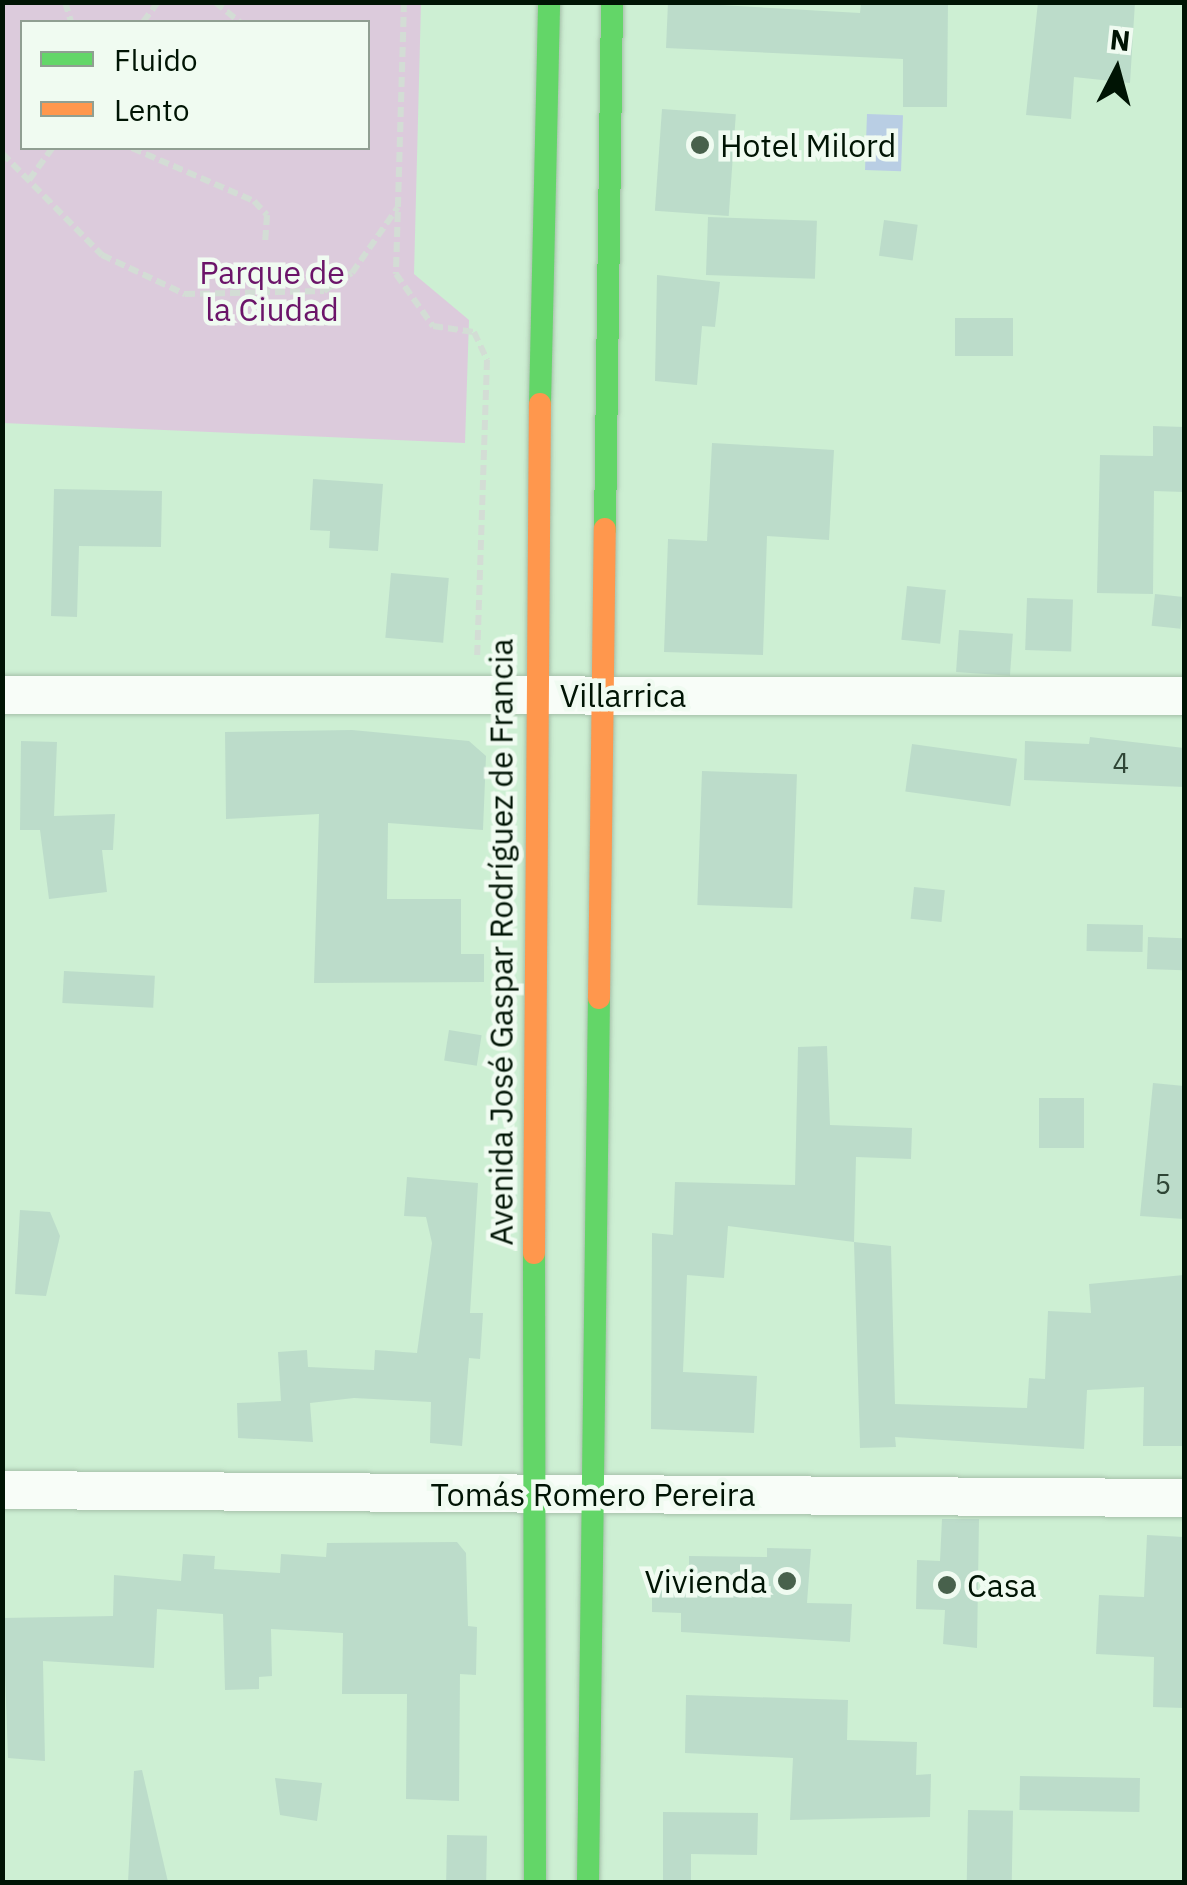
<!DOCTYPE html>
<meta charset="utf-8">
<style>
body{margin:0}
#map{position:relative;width:1187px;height:1885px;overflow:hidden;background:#cdefd3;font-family:"IBM Plex Sans",sans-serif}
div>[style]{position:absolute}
.green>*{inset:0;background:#dccbdc}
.water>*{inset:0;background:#b9cee4;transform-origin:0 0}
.building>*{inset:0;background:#bcdcca;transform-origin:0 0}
.path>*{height:6px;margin-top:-3px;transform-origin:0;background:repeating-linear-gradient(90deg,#d3ddd5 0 10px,transparent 0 15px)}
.roads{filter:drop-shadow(0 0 2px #a5bfa9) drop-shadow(0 0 2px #a5bfa9)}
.street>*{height:38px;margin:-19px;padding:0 19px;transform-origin:19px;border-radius:19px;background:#f8fdf8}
.fast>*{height:22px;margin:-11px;padding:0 11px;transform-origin:11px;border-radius:11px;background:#63d668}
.slow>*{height:22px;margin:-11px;padding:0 11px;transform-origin:11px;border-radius:11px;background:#ff974d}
.dots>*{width:28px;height:28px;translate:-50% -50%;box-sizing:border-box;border:5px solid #f0fbf1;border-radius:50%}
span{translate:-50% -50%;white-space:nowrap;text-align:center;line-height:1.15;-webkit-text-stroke:9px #f0fbf1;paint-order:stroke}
.number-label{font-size:28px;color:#2f4636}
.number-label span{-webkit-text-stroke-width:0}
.poi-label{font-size:32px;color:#001404}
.left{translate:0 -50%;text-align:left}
.right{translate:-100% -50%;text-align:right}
.park-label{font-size:32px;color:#6b1469}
.street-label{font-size:32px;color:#001404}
.frame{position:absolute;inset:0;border:5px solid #001404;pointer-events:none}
.legend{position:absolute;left:20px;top:20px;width:350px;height:130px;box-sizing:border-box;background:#f0fbf1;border:2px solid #909f92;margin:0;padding:12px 18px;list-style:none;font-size:30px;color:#001404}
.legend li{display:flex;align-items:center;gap:20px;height:50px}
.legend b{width:50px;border:2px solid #909f92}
.north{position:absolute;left:1067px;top:20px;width:100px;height:100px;-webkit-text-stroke:8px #f0fbf1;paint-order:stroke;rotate:6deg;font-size:28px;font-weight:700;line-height:40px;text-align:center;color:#001404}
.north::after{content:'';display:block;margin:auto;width:35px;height:45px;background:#001404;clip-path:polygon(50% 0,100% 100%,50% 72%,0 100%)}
</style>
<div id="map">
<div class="green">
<i style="clip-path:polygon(evenodd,3px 2px,421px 3px,414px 274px,469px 320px,465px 443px,3px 423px,3px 2px,22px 22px,368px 22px,368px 148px,22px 148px,22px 22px)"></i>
</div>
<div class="water">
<i style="left:867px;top:114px;width:36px;height:56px;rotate:2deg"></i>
</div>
<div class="building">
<i style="clip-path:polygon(668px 2px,860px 13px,861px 2px,948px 2px,947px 107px,903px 107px,903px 59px,666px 48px)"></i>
<i style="clip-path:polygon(1038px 2px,1135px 2px,1130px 83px,1074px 77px,1071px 119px,1026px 115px)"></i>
<i style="left:662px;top:109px;width:74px;height:102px;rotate:4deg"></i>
<i style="left:708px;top:217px;width:109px;height:58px;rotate:2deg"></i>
<i style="left:884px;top:220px;width:34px;height:36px;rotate:8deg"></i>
<i style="clip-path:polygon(657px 275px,720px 282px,715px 327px,702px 326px,697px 385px,655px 381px)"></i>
<i style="left:955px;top:318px;width:58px;height:38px"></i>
<i style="clip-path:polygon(1153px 426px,1184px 427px,1184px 492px,1154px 491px,1153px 594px,1097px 593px,1100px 455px,1153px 456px)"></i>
<i style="clip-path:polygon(712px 443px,834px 450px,829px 540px,767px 536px,763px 655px,664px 652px,668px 539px,707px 541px)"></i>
<i style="clip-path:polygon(313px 479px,383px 484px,378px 551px,329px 548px,330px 531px,310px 530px)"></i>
<i style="clip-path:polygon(54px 489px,162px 491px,161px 547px,79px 546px,77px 617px,51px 616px)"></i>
<i style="left:391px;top:573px;width:58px;height:65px;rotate:5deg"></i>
<i style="left:907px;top:586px;width:39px;height:54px;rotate:6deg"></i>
<i style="left:1155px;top:594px;width:29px;height:32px;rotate:6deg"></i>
<i style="left:1027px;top:598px;width:46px;height:52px;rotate:2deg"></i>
<i style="left:959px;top:630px;width:54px;height:42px;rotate:4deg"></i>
<i style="clip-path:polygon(352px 730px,469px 741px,486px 756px,483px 830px,388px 823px,387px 899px,461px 899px,461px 954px,484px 954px,484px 982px,314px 983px,319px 814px,226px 819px,225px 732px)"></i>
<i style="clip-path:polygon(1090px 737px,1184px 748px,1184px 787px,1024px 780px,1025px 741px,1089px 744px)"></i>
<i style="clip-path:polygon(21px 741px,57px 742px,54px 816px,115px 814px,113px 850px,102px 850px,107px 892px,49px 899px,40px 830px,20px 830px)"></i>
<i style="left:912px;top:744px;width:106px;height:48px;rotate:8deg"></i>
<i style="left:702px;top:771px;width:95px;height:134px;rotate:2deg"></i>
<i style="left:914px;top:887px;width:31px;height:32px;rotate:6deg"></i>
<i style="left:1087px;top:924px;width:56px;height:27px;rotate:1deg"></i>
<i style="left:1148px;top:937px;width:36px;height:32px;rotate:2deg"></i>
<i style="left:64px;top:971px;width:91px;height:32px;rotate:3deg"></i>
<i style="left:449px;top:1030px;width:33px;height:31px;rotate:9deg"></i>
<i style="clip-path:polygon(827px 1046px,830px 1125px,912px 1128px,911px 1159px,856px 1157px,854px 1242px,728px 1226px,724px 1278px,687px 1275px,683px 1372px,757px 1376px,754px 1433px,651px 1429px,652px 1233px,673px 1235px,675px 1182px,795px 1185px,798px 1047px)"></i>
<i style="clip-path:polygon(1153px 1083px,1184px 1086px,1184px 1219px,1140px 1216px)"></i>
<i style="left:1039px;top:1098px;width:45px;height:50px"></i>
<i style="clip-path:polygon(407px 1177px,478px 1183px,470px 1313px,483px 1313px,480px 1359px,469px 1358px,462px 1446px,430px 1443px,431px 1402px,354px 1398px,310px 1403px,313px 1442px,238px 1438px,237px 1403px,281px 1401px,278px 1352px,307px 1350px,308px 1367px,374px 1370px,375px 1350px,417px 1353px,432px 1243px,426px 1217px,404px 1216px)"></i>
<i style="clip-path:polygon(20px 1210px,50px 1212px,60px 1236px,46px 1296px,15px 1294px)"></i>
<i style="clip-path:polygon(854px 1242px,891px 1246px,895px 1404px,1027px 1408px,1029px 1378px,1045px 1379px,1048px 1311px,1091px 1313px,1089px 1284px,1184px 1275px,1184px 1446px,1143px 1446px,1144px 1387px,1087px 1390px,1084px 1449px,895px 1437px,896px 1447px,860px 1448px)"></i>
<i style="clip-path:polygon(942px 1519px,979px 1519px,977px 1648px,943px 1644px,945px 1610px,916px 1609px,917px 1560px,940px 1561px)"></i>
<i style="clip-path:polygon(1147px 1535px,1184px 1537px,1184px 1708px,1153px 1707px,1154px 1657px,1096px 1654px,1099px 1595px,1144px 1597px)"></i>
<i style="clip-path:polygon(457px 1542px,466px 1553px,468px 1626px,477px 1627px,476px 1675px,460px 1674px,459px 1801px,406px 1799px,407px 1694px,342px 1694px,343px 1633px,271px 1629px,272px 1676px,259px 1677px,259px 1689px,225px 1690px,223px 1614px,157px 1609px,154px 1668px,43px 1661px,45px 1761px,8px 1758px,3px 1618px,113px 1616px,114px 1575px,181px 1581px,183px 1554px,215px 1556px,214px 1569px,280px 1573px,281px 1554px,326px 1557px,327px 1543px)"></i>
<i style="clip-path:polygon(767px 1548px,811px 1549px,807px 1603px,852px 1604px,850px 1642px,681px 1632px,681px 1613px,652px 1612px,652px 1585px,689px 1586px,689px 1556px,767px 1557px)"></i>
<i style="clip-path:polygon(686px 1695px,848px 1700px,847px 1740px,917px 1742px,916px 1775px,931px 1774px,930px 1817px,790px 1820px,793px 1758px,685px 1753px)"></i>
<i style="clip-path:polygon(142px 1770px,168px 1882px,128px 1882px,134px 1771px)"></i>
<i style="left:1020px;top:1776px;width:120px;height:34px;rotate:1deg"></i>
<i style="clip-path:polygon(275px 1778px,322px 1783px,317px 1821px,280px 1815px)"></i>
<i style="left:968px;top:1810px;width:45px;height:72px;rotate:1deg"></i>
<i style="clip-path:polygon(663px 1812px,758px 1813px,757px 1855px,691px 1854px,691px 1882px,663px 1882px)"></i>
<i style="left:447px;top:1835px;width:40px;height:47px;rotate:1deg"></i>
</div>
<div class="path">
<i style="left:65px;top:2px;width:21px;rotate:73deg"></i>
<i style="left:215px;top:2px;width:32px;rotate:39deg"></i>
<i style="left:404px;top:2px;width:272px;rotate:91.7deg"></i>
<i style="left:396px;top:274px;width:64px;rotate:54.6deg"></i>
<i style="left:433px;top:326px;width:41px;rotate:8.3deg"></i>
<i style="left:474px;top:332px;width:31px;rotate:65deg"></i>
<i style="left:487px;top:360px;width:298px;rotate:91.9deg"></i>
<i style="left:143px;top:22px;width:25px;rotate:-53deg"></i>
<i style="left:132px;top:148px;width:133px;rotate:23.5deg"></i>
<i style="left:254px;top:201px;width:19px;rotate:47deg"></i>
<i style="left:267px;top:215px;width:26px;rotate:94deg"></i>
<i style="left:2px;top:153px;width:143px;rotate:45.6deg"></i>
<i style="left:102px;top:255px;width:92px;rotate:25.2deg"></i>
<i style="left:185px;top:294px;width:139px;rotate:-1.2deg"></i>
<i style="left:324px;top:291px;width:33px;rotate:-33deg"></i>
<i style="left:352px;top:273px;width:80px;rotate:-55.1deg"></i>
<i style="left:29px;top:180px;width:39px;rotate:-54deg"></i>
</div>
<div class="roads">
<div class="street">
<i style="left:2px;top:695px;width:1182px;rotate:0.05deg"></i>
<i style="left:2px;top:1490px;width:1182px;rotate:0.39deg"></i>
</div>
<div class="fast">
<i style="left:540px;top:404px;width:402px;rotate:-88.7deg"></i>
<i style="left:605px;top:529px;width:527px;rotate:-89.24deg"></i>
<i style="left:534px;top:1253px;width:629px;rotate:89.91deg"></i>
<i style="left:588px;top:1882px;width:884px;rotate:-89.29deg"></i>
</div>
<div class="slow">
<i style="left:599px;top:998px;width:469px;rotate:-89.3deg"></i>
<i style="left:534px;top:1253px;width:849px;rotate:-89.6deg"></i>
</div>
</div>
<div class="dots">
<i style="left:700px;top:145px;background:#48614c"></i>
<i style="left:787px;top:1581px;background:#48614c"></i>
<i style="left:947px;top:1585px;background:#48614c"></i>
</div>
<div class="number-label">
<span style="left:1121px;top:763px">4</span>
<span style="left:1163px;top:1184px">5</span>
</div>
<div class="poi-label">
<span class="left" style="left:720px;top:145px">Hotel Milord</span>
<span class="right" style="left:767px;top:1581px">Vivienda</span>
<span class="left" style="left:967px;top:1585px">Casa</span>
</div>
<div class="park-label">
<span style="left:272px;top:291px">Parque de<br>la Ciudad</span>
</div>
<div class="street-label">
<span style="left:623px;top:695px">Villarrica</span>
<span style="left:501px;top:942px;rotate:-90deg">Avenida José Gaspar Rodríguez de Francia</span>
<span style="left:593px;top:1494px">Tomás Romero Pereira</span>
</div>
<div class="frame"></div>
<ul class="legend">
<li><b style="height:12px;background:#63d668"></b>Fluido</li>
<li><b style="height:12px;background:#ff974d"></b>Lento</li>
</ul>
<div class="north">N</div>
</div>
